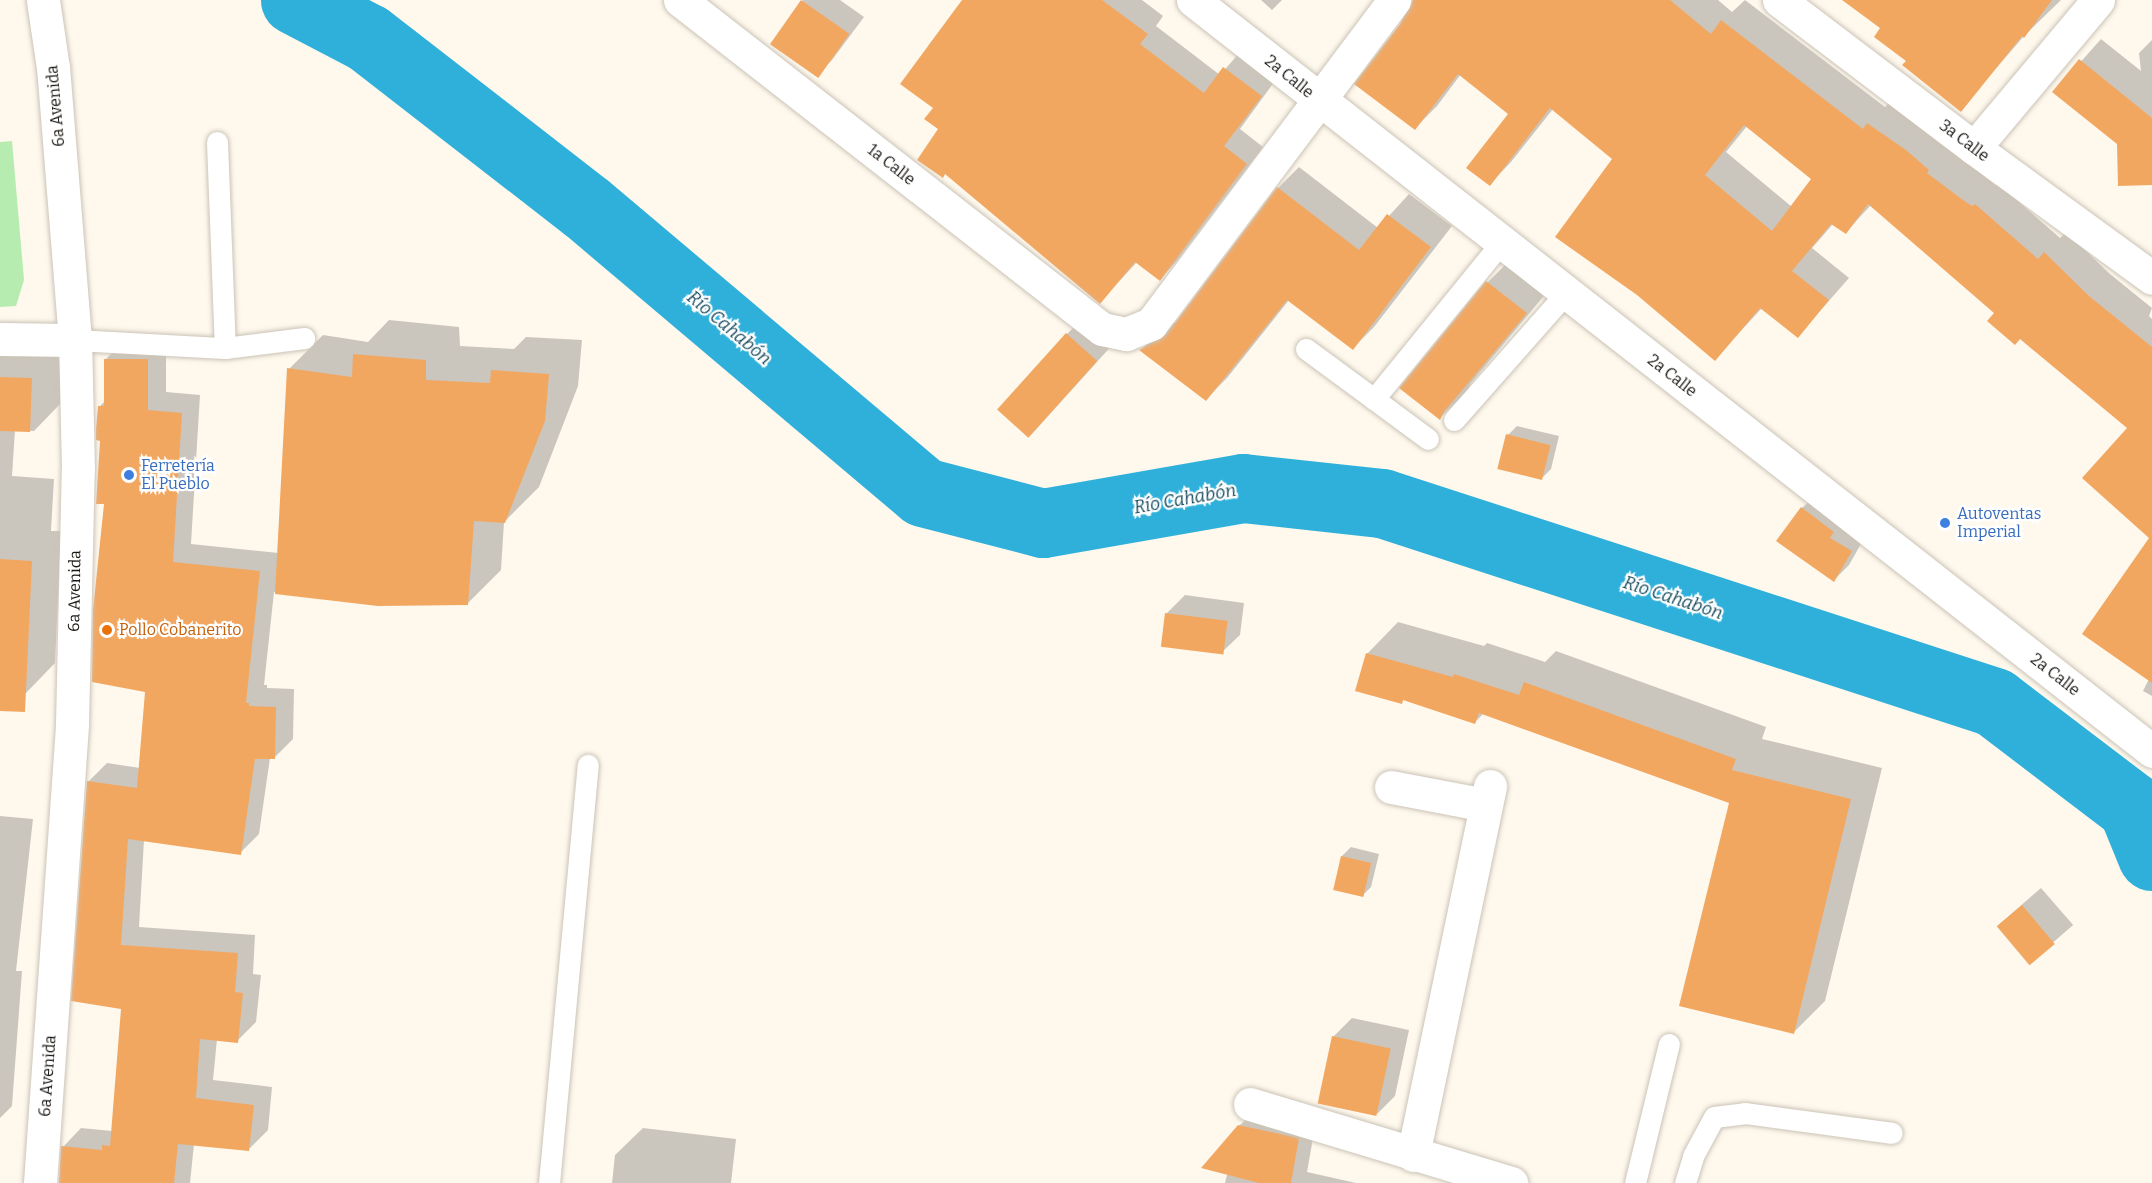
<!DOCTYPE html>
<meta charset="utf-8">
<style>
body{margin:0}
#map{position:relative;width:2152px;height:1183px;overflow:hidden;background:#fef8ed;font-family:Bitter,serif}
div>[style]{position:absolute}
.green>*{inset:0;background:#b6ecaf}
.shadow>*{inset:0;background:#0003;transform-origin:0 0}
.river>*{height:69px;margin:-34.5px;padding:0 34.5px;transform-origin:34.5px;border-radius:34.5px;background:#2eb0db}
.building>*{inset:0;background:#f2a761;transform-origin:0 0}
.roads{filter:drop-shadow(0 0 2px #cbc3b6) drop-shadow(0 0 2px #cbc3b6)}
.service>*{height:21px;margin:-10.5px;padding:0 10.5px;transform-origin:10.5px;border-radius:10.5px;background:#fff}
.minor>*{height:33px;margin:-16.5px;padding:0 16.5px;transform-origin:16.5px;border-radius:16.5px;background:#fff}
.secondary>*{height:33px;margin:-16.5px;padding:0 16.5px;transform-origin:16.5px;border-radius:16.5px;background:#fff}
.dots>*{width:16px;height:16px;translate:-50% -50%;box-sizing:border-box;border:3px solid #fff;border-radius:50%}
span{translate:-50% -50%;white-space:nowrap;text-align:center;line-height:1.15;-webkit-text-stroke:4.5px #fff;paint-order:stroke}
.street-label{font-size:16px;color:#191612}
.shop-label{font-size:16px;color:#366cbe}
.left{translate:0 -50%;text-align:left}
.food-label{font-size:16px;color:#c56008}
.water-label{font-size:18px;color:#194c5f;font-style:italic}
</style>
<div id="map">
<div class="green">
<i style="clip-path:polygon(12px 141px,24px 280px,16px 306px,0 307px,0 142px)"></i>
</div>
<div class="shadow">
<i style="clip-path:polygon(803px 0,840px 0,864px 17px,832px 60px,816px 76px,771px 43px)"></i>
<i style="clip-path:polygon(964px 0,1142px 0,1163px 16px,1156px 26px,1220px 75px,1241px 51px,1277px 78px,1240px 129px,1263px 147px,1176px 262px,1160px 279px,1137px 262px,1100px 302px,940px 129px,928px 46px)"></i>
<i style="clip-path:polygon(1261px 0,1282px 0,1272px 10px)"></i>
<i style="clip-path:polygon(evenodd,1415px 0,1718px 0,1732px 12px,1745px 0,1885px 107px,1890px 102px,1927px 128px,1995px 185px,1997px 183px,2060px 238px,2066px 232px,2110px 274px,2152px 308px,2149px 316px,2152px 319px,2152px 696px,2143px 691px,2149px 679px,2151px 538px,2129px 428px,1871px 205px,1846px 232px,1833px 224px,1812px 248px,1849px 278px,1798px 336px,1762px 308px,1715px 359px,1638px 294px,1614px 159px,1553px 109px,1511px 162px,1490px 184px,1510px 113px,1461px 74px,1437px 106px,1415px 128px,1402px 25px,1415px 0,1747px 126px,1813px 178px,1792px 207px,1726px 152px,1747px 126px)"></i>
<i style="clip-path:polygon(1845px 0,2061px 0,2024px 36px,1960px 110px,1908px 60px,1882px 28px)"></i>
<i style="clip-path:polygon(2101px 39px,2141px 71px,2139px 53px,2152px 40px,2152px 183px,2118px 143px,2054px 92px)"></i>
<i style="clip-path:polygon(1299px 167px,1378px 228px,1409px 194px,1452px 226px,1374px 327px,1353px 348px,1289px 300px,1227px 378px,1206px 399px,1141px 350px,1162px 329px,1180px 320px,1278px 188px)"></i>
<i style="clip-path:polygon(1515px 255px,1553px 285px,1471px 383px,1467px 391px,1440px 418px,1402px 388px,1488px 282px)"></i>
<i style="clip-path:polygon(1085px 316px,1115px 342px,1030px 436px,1067px 334px)"></i>
<i style="clip-path:polygon(389px 320px,459px 327px,460px 346px,514px 349px,526px 337px,582px 340px,578px 386px,539px 487px,504px 522px,501px 570px,467px 604px,378px 605px,274px 592px,264px 685px,267px 685px,267px 688px,294px 689px,293px 739px,274px 758px,270px 758px,259px 834px,240px 853px,144px 840px,139px 927px,255px 935px,253px 974px,261px 975px,256px 1022px,237px 1041px,217px 1039px,213px 1080px,272px 1087px,268px 1130px,249px 1149px,194px 1144px,190px 1183px,60px 1183px,63px 1147px,81px 1128px,112px 1131px,122px 1008px,88px 782px,107px 763px,140px 768px,147px 690px,105px 503px,99px 407px,106px 400px,106px 359px,124px 341px,166px 341px,166px 392px,200px 395px,191px 544px,279px 553px,289px 369px,323px 335px,368px 342px)"></i>
<i style="clip-path:polygon(0 347px,61px 349px,63px 401px,34px 431px,15px 430px,12px 476px,54px 479px,51px 531px,61px 531px,55px 663px,26px 693px,0 692px)"></i>
<i style="clip-path:polygon(1517px 426px,1559px 436px,1551px 469px,1542px 478px,1508px 435px)"></i>
<i style="clip-path:polygon(1818px 493px,1866px 535px,1849px 565px,1834px 580px,1802px 508px)"></i>
<i style="clip-path:polygon(1185px 595px,1244px 603px,1240px 635px,1221px 653px,1166px 614px)"></i>
<i style="clip-path:polygon(1398px 622px,1484px 646px,1487px 643px,1545px 662px,1556px 651px,1766px 727px,1762px 739px,1882px 768px,1825px 1001px,1793px 1033px,1730px 802px,1484px 713px,1475px 722px,1404px 699px,1401px 702px,1367px 654px)"></i>
<i style="clip-path:polygon(0 816px,33px 819px,16px 971px,22px 971px,12px 1106px,0 1118px)"></i>
<i style="clip-path:polygon(1351px 847px,1379px 854px,1371px 887px,1362px 896px,1342px 856px)"></i>
<i style="left:2041px;top:888px;width:49px;height:57px;rotate:49deg"></i>
<i style="clip-path:polygon(1352px 1018px,1409px 1030px,1395px 1096px,1377px 1114px,1333px 1037px)"></i>
<i style="clip-path:polygon(1258px 1108px,1316px 1121px,1307px 1172px,1356px 1183px,1225px 1183px,1239px 1126px)"></i>
<i style="clip-path:polygon(643px 1128px,736px 1139px,731px 1183px,612px 1183px,615px 1155px)"></i>
</div>
<div class="river">
<i style="left:295px;top:0;width:82px;rotate:27.5deg"></i>
<i style="left:368px;top:38px;width:276px;rotate:37.8deg"></i>
<i style="left:586px;top:207px;width:441px;rotate:40.2deg"></i>
<i style="left:923px;top:492px;width:124px;rotate:14.5deg"></i>
<i style="left:1043px;top:523px;width:203px;rotate:-9.9deg"></i>
<i style="left:1243px;top:488px;width:140px;rotate:6.2deg"></i>
<i style="left:1382px;top:503px;width:644px;rotate:18.01deg"></i>
<i style="left:1994px;top:702px;width:173px;rotate:37.3deg"></i>
<i style="left:2132px;top:807px;width:53px;rotate:67.8deg"></i>
</div>
<div class="building">
<i style="left:801px;top:0;width:59px;height:54px;rotate:35deg"></i>
<i style="clip-path:polygon(962px 0,1102px 0,1148px 34px,1140px 44px,1204px 93px,1223px 67px,1262px 96px,1224px 146px,1247px 164px,1160px 281px,1135px 262px,1100px 304px,945px 174px,943px 178px,917px 160px,938px 129px,924px 119px,933px 108px,900px 84px)"></i>
<i style="clip-path:polygon(evenodd,1413px 0,1670px 0,1711px 34px,1721px 20px,1863px 129px,1867px 123px,1906px 150px,1929px 170px,1927px 173px,1963px 200px,1972px 206px,1975px 204px,2038px 259px,2044px 252px,2089px 296px,2152px 347px,2152px 683px,2082px 634px,2149px 538px,2082px 478px,2127px 428px,2020px 339px,2015px 345px,1987px 321px,1994px 313px,1868px 204px,1846px 234px,1831px 224px,1792px 271px,1829px 300px,1798px 338px,1760px 308px,1715px 361px,1637px 295px,1555px 237px,1612px 159px,1550px 108px,1490px 186px,1466px 168px,1508px 114px,1458px 74px,1415px 130px,1354px 84px,1400px 24px,1413px 0,1744px 125px,1811px 179px,1772px 231px,1705px 175px,1744px 125px)"></i>
<i style="clip-path:polygon(1842px 0,2052px 0,2024px 38px,2022px 36px,1961px 112px,1902px 65px,1906px 61px,1874px 37px,1880px 28px)"></i>
<i style="clip-path:polygon(2079px 59px,2152px 118px,2152px 185px,2118px 186px,2117px 144px,2052px 92px)"></i>
<i style="clip-path:polygon(1277px 187px,1359px 250px,1387px 214px,1431px 247px,1353px 350px,1287px 300px,1206px 401px,1139px 350px,1166px 335px)"></i>
<i style="clip-path:polygon(1486px 281px,1527px 313px,1444px 412px,1440px 420px,1399px 388px)"></i>
<i style="left:1066px;top:333px;width:42px;height:103px;rotate:42deg"></i>
<i style="clip-path:polygon(353px 354px,426px 360px,426px 380px,490px 383px,491px 370px,549px 374px,545px 421px,505px 523px,474px 521px,468px 605px,378px 606px,275px 594px,287px 368px,352px 377px)"></i>
<i style="clip-path:polygon(104px 359px,148px 359px,148px 410px,182px 413px,173px 562px,260px 571px,246px 703px,249px 703px,249px 706px,276px 707px,275px 759px,255px 759px,241px 855px,128px 839px,121px 945px,238px 953px,235px 992px,243px 993px,238px 1043px,200px 1039px,196px 1098px,254px 1105px,249px 1151px,178px 1144px,174px 1183px,59px 1183px,61px 1146px,102px 1150px,102px 1145px,110px 1146px,121px 1009px,71px 1001px,87px 781px,137px 788px,145px 692px,92px 682px,93px 610px,104px 504px,96px 504px,100px 441px,96px 440px,96px 429px,98px 406px,104px 406px)"></i>
<i style="left:0;top:377px;width:32px;height:54px;rotate:2deg"></i>
<i style="left:1506px;top:434px;width:46px;height:36px;rotate:14deg"></i>
<i style="clip-path:polygon(1801px 507px,1834px 532px,1830px 538px,1852px 551px,1834px 582px,1776px 541px)"></i>
<i style="clip-path:polygon(0 559px,32px 561px,25px 712px,0 711px)"></i>
<i style="left:1165px;top:613px;width:63px;height:34px;rotate:7deg"></i>
<i style="clip-path:polygon(1366px 653px,1453px 677px,1454px 674px,1519px 695px,1524px 682px,1736px 759px,1732px 770px,1851px 799px,1794px 1034px,1679px 1006px,1729px 803px,1479px 713px,1475px 724px,1403px 700px,1402px 704px,1355px 691px)"></i>
<i style="left:1341px;top:856px;width:31px;height:35px;rotate:13deg"></i>
<i style="left:2022px;top:905px;width:51px;height:33px;rotate:50deg"></i>
<i style="left:1332px;top:1036px;width:60px;height:69px;rotate:12deg"></i>
<i style="clip-path:polygon(1238px 1125px,1299px 1138px,1291px 1183px,1259px 1183px,1201px 1168px)"></i>
</div>
<div class="roads">
<div class="service">
<i style="left:217px;top:142px;width:206px;rotate:87.8deg"></i>
<i style="left:75px;top:340px;width:150px;rotate:3.1deg"></i>
<i style="left:225px;top:348px;width:80px;rotate:-7.2deg"></i>
<i style="left:1306px;top:349px;width:84px;rotate:36.3deg"></i>
<i style="left:1374px;top:399px;width:201px;rotate:-50.9deg"></i>
<i style="left:1374px;top:399px;width:67px;rotate:36.5deg"></i>
<i style="left:1454px;top:420px;width:169px;rotate:-48.6deg"></i>
<i style="left:549px;top:1183px;width:420px;rotate:-84.7deg"></i>
<i style="left:1635px;top:1183px;width:143px;rotate:-76.3deg"></i>
<i style="left:1685px;top:1183px;width:28px;rotate:-73deg"></i>
<i style="left:1693px;top:1156px;width:44px;rotate:-61.7deg"></i>
<i style="left:1714px;top:1117px;width:31px;rotate:-7deg"></i>
<i style="left:1745px;top:1113px;width:148px;rotate:7.7deg"></i>
</div>
<div class="minor">
<i style="left:680px;top:0;width:535px;rotate:37.94deg"></i>
<i style="left:1102px;top:329px;width:25px;rotate:12deg"></i>
<i style="left:1126px;top:334px;width:27px;rotate:-22deg"></i>
<i style="left:1151px;top:324px;width:405px;rotate:-53.1deg"></i>
<i style="left:1193px;top:0;width:1218px;rotate:38.06deg"></i>
<i style="left:1779px;top:0;width:245px;rotate:37.2deg"></i>
<i style="left:1974px;top:148px;width:220px;rotate:36.1deg"></i>
<i style="left:1974px;top:148px;width:193px;rotate:-50deg"></i>
<i style="left:0;top:339px;width:75px;rotate:0.8deg"></i>
<i style="left:1391px;top:787px;width:96px;rotate:10.8deg"></i>
<i style="left:1250px;top:1104px;width:273px;rotate:16.8deg"></i>
<i style="left:1413px;top:1155px;width:377px;rotate:-78.2deg"></i>
</div>
<div class="secondary">
<i style="left:40px;top:1183px;width:460px;rotate:-86deg"></i>
<i style="left:72px;top:724px;width:255px;rotate:-88.7deg"></i>
<i style="left:78px;top:469px;width:129px;rotate:-91.3deg"></i>
<i style="left:75px;top:340px;width:273px;rotate:-94.6deg"></i>
<i style="left:53px;top:68px;width:69px;rotate:-98.4deg"></i>
</div>
</div>
<div class="dots">
<i style="left:129px;top:475px;background:#3f7fe0"></i>
<i style="left:1945px;top:523px;background:#3f7fe0"></i>
<i style="left:107px;top:630px;background:#e8710a"></i>
</div>
<div class="street-label">
<span style="left:1289px;top:77px;rotate:39deg">2a Calle</span>
<span style="left:56px;top:106px;rotate:-95deg">6a Avenida</span>
<span style="left:1964px;top:141px;rotate:37deg">3a Calle</span>
<span style="left:891px;top:165px;rotate:38deg">1a Calle</span>
<span style="left:1672px;top:376px;rotate:38deg">2a Calle</span>
<span style="left:75px;top:591px;rotate:-89deg">6a Avenida</span>
<span style="left:2055px;top:675px;rotate:38deg">2a Calle</span>
<span style="left:48px;top:1076px;rotate:-86deg">6a Avenida</span>
</div>
<div class="shop-label">
<span class="left" style="left:141px;top:475px">Ferretería<br>El Pueblo</span>
<span class="left" style="left:1957px;top:523px">Autoventas<br>Imperial</span>
</div>
<div class="food-label">
<span class="left" style="left:119px;top:630px">Pollo Cobanerito</span>
</div>
<div class="water-label">
<span style="left:729px;top:328px;rotate:40deg">Río Cahabón</span>
<span style="left:1185px;top:499px;rotate:-10deg">Río Cahabón</span>
<span style="left:1673px;top:598px;rotate:18deg">Río Cahabón</span>
</div>
</div>
